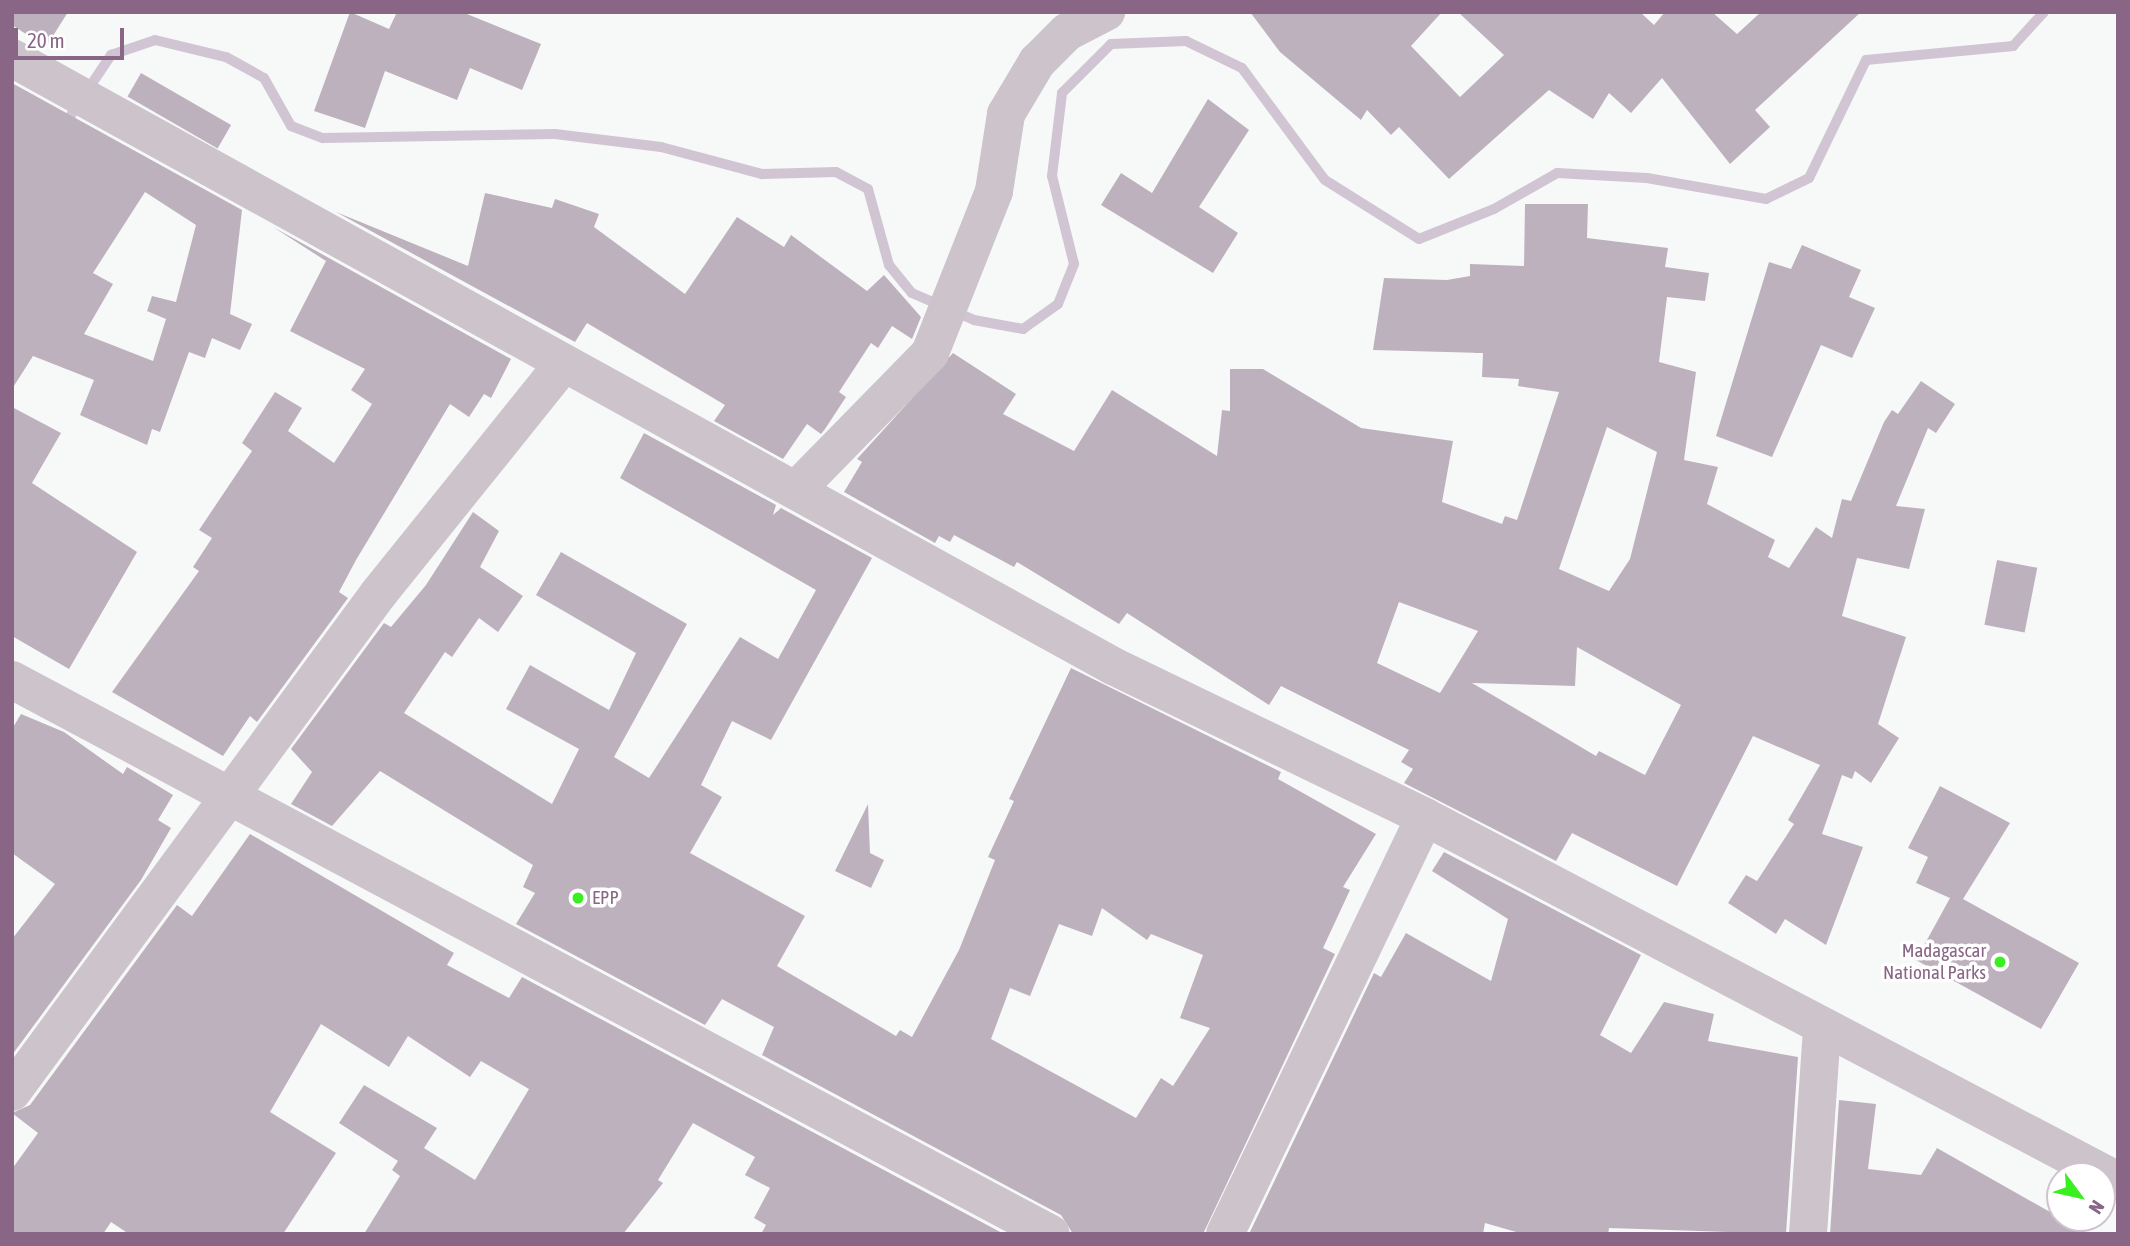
<!DOCTYPE html>
<style>
body{margin:0}
#map{position:relative;width:2130px;height:1246px;overflow:hidden;background:#f6f9f8;font-family:"Asap Condensed",sans-serif}
div>[style]{position:absolute}
.stream>*{height:10px;margin:-5px;padding:0 5px;transform-origin:5px;border-radius:5px;background:#d1c5d3}
.building>*{inset:0;background:#beb1be;transform-origin:0 0}
.minor>*{height:38px;margin:-19px;padding:0 19px;transform-origin:19px;border-radius:19px;background:#ccc3cb}
.dots>*{width:19px;height:19px;translate:-50% -50%;box-sizing:border-box;border:4px solid #fff;border-radius:50%}
span{translate:-50% -50%;white-space:nowrap;text-align:center;line-height:1.15;-webkit-text-stroke:7px #fff;paint-order:stroke}
.poi-label{font-size:19px;color:#896686}
.left{translate:0 -50%;text-align:left}
.right{translate:-100% -50%;text-align:right}
.frame{position:absolute;inset:0;border:14px solid #896686;pointer-events:none}
.north{position:absolute;left:2046px;top:1162px;width:70px;height:70px;box-sizing:border-box;background:#fff;border:2px solid #d0c2cf;border-radius:50%;rotate:123deg;font-size:19px;font-weight:700;line-height:28px;text-align:center;color:#896686}
.north::after{content:'';display:block;margin:auto;width:24px;height:32px;background:#3aef20;clip-path:polygon(50% 0,100% 100%,50% 72%,0 100%)}
.scale{position:absolute;left:14px;top:28px;width:110px;height:32px;box-sizing:border-box;border:4px solid #896686;border-top:0;padding-left:9px;font-size:21px;line-height:24px;white-space:nowrap;color:#896686;-webkit-text-stroke:5px #fff;paint-order:stroke}
</style>
<div id="map">
<div class="stream">
<i style="left:63px;top:127px;width:87px;rotate:-56.3deg"></i>
<i style="left:111px;top:55px;width:46px;rotate:-18.8deg"></i>
<i style="left:155px;top:40px;width:73px;rotate:13.5deg"></i>
<i style="left:226px;top:57px;width:43px;rotate:28.9deg"></i>
<i style="left:264px;top:78px;width:55px;rotate:60.6deg"></i>
<i style="left:291px;top:126px;width:34px;rotate:21deg"></i>
<i style="left:323px;top:138px;width:232px;rotate:-1deg"></i>
<i style="left:555px;top:134px;width:107px;rotate:7deg"></i>
<i style="left:661px;top:147px;width:105px;rotate:15deg"></i>
<i style="left:762px;top:174px;width:74px;rotate:-1.5deg"></i>
<i style="left:836px;top:172px;width:36px;rotate:28deg"></i>
<i style="left:868px;top:189px;width:79px;rotate:74.6deg"></i>
<i style="left:889px;top:265px;width:36px;rotate:51deg"></i>
<i style="left:912px;top:293px;width:68px;rotate:23.5deg"></i>
<i style="left:974px;top:320px;width:50px;rotate:10.4deg"></i>
<i style="left:1023px;top:329px;width:43px;rotate:-35.5deg"></i>
<i style="left:1058px;top:304px;width:43px;rotate:-68.2deg"></i>
<i style="left:1074px;top:264px;width:91px;rotate:-104deg"></i>
<i style="left:1052px;top:176px;width:84px;rotate:-83.1deg"></i>
<i style="left:1062px;top:93px;width:69px;rotate:-45deg"></i>
<i style="left:1111px;top:44px;width:75px;rotate:-2.3deg"></i>
<i style="left:1186px;top:41px;width:62px;rotate:25.7deg"></i>
<i style="left:1242px;top:68px;width:139px;rotate:53.5deg"></i>
<i style="left:1325px;top:180px;width:111px;rotate:32.1deg"></i>
<i style="left:1419px;top:239px;width:81px;rotate:-21.8deg"></i>
<i style="left:1494px;top:209px;width:73px;rotate:-29.7deg"></i>
<i style="left:1557px;top:173px;width:90px;rotate:3.2deg"></i>
<i style="left:1647px;top:178px;width:121px;rotate:10deg"></i>
<i style="left:1766px;top:199px;width:48px;rotate:-26deg"></i>
<i style="left:1809px;top:178px;width:131px;rotate:-64.2deg"></i>
<i style="left:1866px;top:60px;width:148px;rotate:-5.4deg"></i>
<i style="left:2013px;top:46px;width:46px;rotate:-47.6deg"></i>
</div>
<div class="building">
<i style="clip-path:polygon(12px 12px,68px 12px,46px 47px,12px 25px)"></i>
<i style="clip-path:polygon(350px 12px,389px 29px,397px 12px,462px 12px,541px 44px,522px 90px,470px 68px,457px 100px,385px 71px,365px 128px,314px 111px)"></i>
<i style="clip-path:polygon(1250px 12px,1442px 12px,1411px 46px,1460px 97px,1504px 55px,1458px 12px,1640px 12px,1654px 25px,1665px 12px,1712px 12px,1737px 34px,1761px 12px,1861px 12px,1755px 110px,1770px 127px,1730px 164px,1662px 78px,1631px 113px,1609px 93px,1593px 119px,1549px 90px,1449px 179px,1399px 127px,1391px 135px,1367px 110px,1361px 120px,1280px 52px)"></i>
<i style="left:141px;top:73px;width:104px;height:27px;rotate:30deg"></i>
<i style="clip-path:polygon(evenodd,12px 83px,242px 210px,230px 314px,252px 324px,240px 350px,212px 338px,205px 358px,189px 352px,160px 432px,152px 429px,147px 445px,80px 415px,94px 380px,33px 356px,12px 389px,12px 83px,145px 192px,196px 225px,176px 302px,152px 296px,147px 311px,166px 319px,153px 361px,84px 334px,113px 284px,93px 273px,145px 192px)"></i>
<i style="clip-path:polygon(1208px 99px,1249px 130px,1199px 207px,1238px 233px,1213px 273px,1101px 205px,1121px 173px,1152px 193px)"></i>
<i style="clip-path:polygon(485px 193px,552px 208px,555px 199px,599px 214px,594px 227px,685px 294px,737px 217px,784px 247px,791px 235px,867px 291px,884px 275px,921px 317px,912px 339px,892px 326px,878px 348px,871px 343px,839px 392px,846px 397px,825px 429px,821px 434px,807px 424px,783px 459px,714px 421px,725px 405px,587px 323px,575px 342px,336px 212px,468px 266px)"></i>
<i style="clip-path:polygon(evenodd,1525px 204px,1588px 204px,1587px 238px,1668px 248px,1665px 267px,1709px 273px,1705px 301px,1667px 297px,1659px 362px,1696px 372px,1684px 460px,1718px 467px,1707px 504px,1775px 540px,1768px 557px,1789px 568px,1816px 527px,1832px 538px,1842px 499px,1851px 501px,1884px 422px,1892px 410px,1898px 414px,1921px 381px,1955px 404px,1936px 433px,1928px 428px,1896px 506px,1925px 509px,1909px 569px,1857px 558px,1842px 616px,1906px 637px,1878px 724px,1899px 738px,1871px 783px,1855px 771px,1852px 779px,1842px 775px,1822px 834px,1863px 847px,1826px 945px,1785px 919px,1776px 934px,1728px 903px,1746px 875px,1757px 881px,1794px 824px,1788px 820px,1820px 765px,1753px 736px,1677px 886px,1572px 833px,1556px 861px,1404px 783px,1413px 769px,1401px 762px,1409px 750px,1281px 686px,1269px 705px,1127px 613px,1119px 624px,1017px 562px,1014px 567px,954px 535px,950px 542px,939px 536px,935px 543px,844px 492px,862px 462px,857px 459px,953px 353px,1016px 394px,1003px 414px,1074px 451px,1112px 390px,1217px 456px,1222px 410px,1230px 411px,1230px 369px,1263px 369px,1361px 428px,1453px 441px,1442px 502px,1502px 524px,1505px 516px,1517px 520px,1559px 392px,1518px 386px,1519px 379px,1482px 377px,1483px 353px,1373px 350px,1384px 278px,1447px 280px,1470px 276px,1470px 264px,1524px 266px,1525px 204px,1607px 427px,1657px 452px,1630px 559px,1609px 591px,1559px 569px,1607px 427px,1525px 204px,1399px 602px,1478px 631px,1440px 693px,1377px 663px,1399px 602px,1525px 204px,1577px 647px,1681px 705px,1645px 775px,1599px 751px,1596px 756px,1472px 683px,1575px 686px,1577px 647px)"></i>
<i style="clip-path:polygon(273px 227px,511px 359px,491px 398px,484px 394px,469px 417px,450px 404px,356px 560px,339px 592px,348px 598px,257px 722px,250px 716px,223px 756px,112px 692px,199px 571px,193px 567px,212px 538px,199px 530px,252px 451px,242px 443px,275px 392px,302px 408px,288px 431px,334px 463px,372px 404px,351px 390px,365px 369px,290px 331px,326px 261px)"></i>
<i style="clip-path:polygon(1802px 245px,1861px 270px,1849px 297px,1875px 308px,1852px 358px,1821px 345px,1772px 457px,1716px 436px,1769px 262px,1791px 269px)"></i>
<i style="clip-path:polygon(12px 407px,61px 433px,32px 483px,137px 552px,69px 669px,12px 636px)"></i>
<i style="clip-path:polygon(evenodd,644px 433px,776px 505px,773px 515px,781px 508px,872px 558px,771px 740px,732px 721px,701px 785px,722px 797px,690px 853px,805px 916px,777px 966px,896px 1036px,900px 1030px,912px 1037px,959px 950px,995px 860px,988px 857px,1014px 801px,1009px 799px,1071px 668px,1281px 772px,1278px 779px,1376px 834px,1343px 887px,1350px 890px,1323px 948px,1335px 954px,1203px 1234px,1073px 1234px,1061px 1215px,762px 1055px,774px 1027px,722px 999px,705px 1025px,516px 924px,535px 893px,523px 887px,533px 865px,380px 771px,332px 826px,291px 804px,312px 772px,291px 749px,384px 623px,391px 627px,426px 585px,473px 512px,499px 531px,480px 567px,523px 596px,498px 632px,479px 618px,452px 657px,445px 652px,404px 713px,552px 804px,579px 749px,506px 709px,530px 665px,609px 710px,636px 653px,536px 595px,561px 552px,687px 624px,614px 757px,649px 778px,740px 637px,778px 659px,816px 590px,620px 478px,644px 433px,1102px 908px,1147px 940px,1151px 934px,1203px 955px,1180px 1018px,1210px 1028px,1173px 1086px,1161px 1078px,1136px 1118px,991px 1039px,1010px 988px,1030px 996px,1059px 924px,1092px 936px,1102px 908px)"></i>
<i style="left:1997px;top:560px;width:41px;height:66px;rotate:11deg"></i>
<i style="clip-path:polygon(21px 714px,64px 732px,123px 774px,127px 767px,173px 795px,158px 820px,171px 828px,141px 880px,12px 1055px,12px 939px,55px 884px,12px 853px,12px 729px)"></i>
<i style="clip-path:polygon(1940px 786px,2010px 823px,1963px 899px,2079px 963px,2041px 1029px,1916px 960px,1950px 898px,1916px 883px,1928px 857px,1908px 848px)"></i>
<i style="clip-path:polygon(868px 804px,870px 853px,884px 860px,871px 888px,835px 871px)"></i>
<i style="clip-path:polygon(250px 834px,454px 953px,447px 965px,509px 998px,522px 977px,1004px 1234px,761px 1234px,766px 1225px,754px 1218px,770px 1188px,745px 1175px,755px 1157px,693px 1123px,658px 1180px,663px 1183px,623px 1234px,364px 1234px,400px 1176px,392px 1170px,398px 1161px,339px 1123px,364px 1085px,437px 1128px,424px 1148px,475px 1180px,529px 1089px,481px 1061px,470px 1077px,408px 1036px,389px 1067px,321px 1024px,270px 1112px,336px 1153px,283px 1234px,129px 1234px,111px 1222px,103px 1234px,12px 1234px,12px 1169px,38px 1133px,12px 1113px,30px 1105px,177px 905px,192px 916px)"></i>
<i style="clip-path:polygon(1444px 852px,1641px 955px,1600px 1035px,1631px 1053px,1664px 1002px,1714px 1014px,1708px 1041px,1798px 1057px,1786px 1234px,1609px 1228px,1608px 1234px,1523px 1234px,1485px 1223px,1483px 1234px,1249px 1234px,1374px 973px,1381px 977px,1406px 933px,1491px 981px,1508px 919px,1432px 871px)"></i>
<i style="clip-path:polygon(1839px 1100px,1876px 1104px,1868px 1169px,1921px 1175px,1937px 1148px,2089px 1234px,1830px 1234px)"></i>
</div>
<div class="minor">
<i style="left:12px;top:58px;width:1258px;rotate:28.91deg"></i>
<i style="left:1113px;top:666px;width:347px;rotate:25.8deg"></i>
<i style="left:1425px;top:817px;width:783px;rotate:27.71deg"></i>
<i style="left:798px;top:488px;width:189px;rotate:-45.6deg"></i>
<i style="left:930px;top:353px;width:174px;rotate:-68.4deg"></i>
<i style="left:994px;top:191px;width:78px;rotate:-81.1deg"></i>
<i style="left:1006px;top:114px;width:61px;rotate:-59.2deg"></i>
<i style="left:1037px;top:62px;width:42px;rotate:-45deg"></i>
<i style="left:1067px;top:32px;width:44px;rotate:-27.1deg"></i>
<i style="left:12px;top:680px;width:1177px;rotate:28.07deg"></i>
<i style="left:12px;top:1092px;width:619px;rotate:-53.67deg"></i>
<i style="left:379px;top:593px;width:292px;rotate:-51.2deg"></i>
<i style="left:1225px;top:1234px;width:462px;rotate:-64.4deg"></i>
<i style="left:1808px;top:1234px;width:203px;rotate:-86.1deg"></i>
</div>
<div class="dots">
<i style="left:578px;top:898px;background:#3aef20"></i>
<i style="left:2000px;top:962px;background:#3aef20"></i>
</div>
<div class="poi-label">
<span class="left" style="left:592px;top:898px">EPP</span>
<span class="right" style="left:1986px;top:962px">Madagascar<br>National Parks</span>
</div>
<div class="frame"></div>
<div class="north">N</div>
<div class="scale">20 m</div>
</div>
